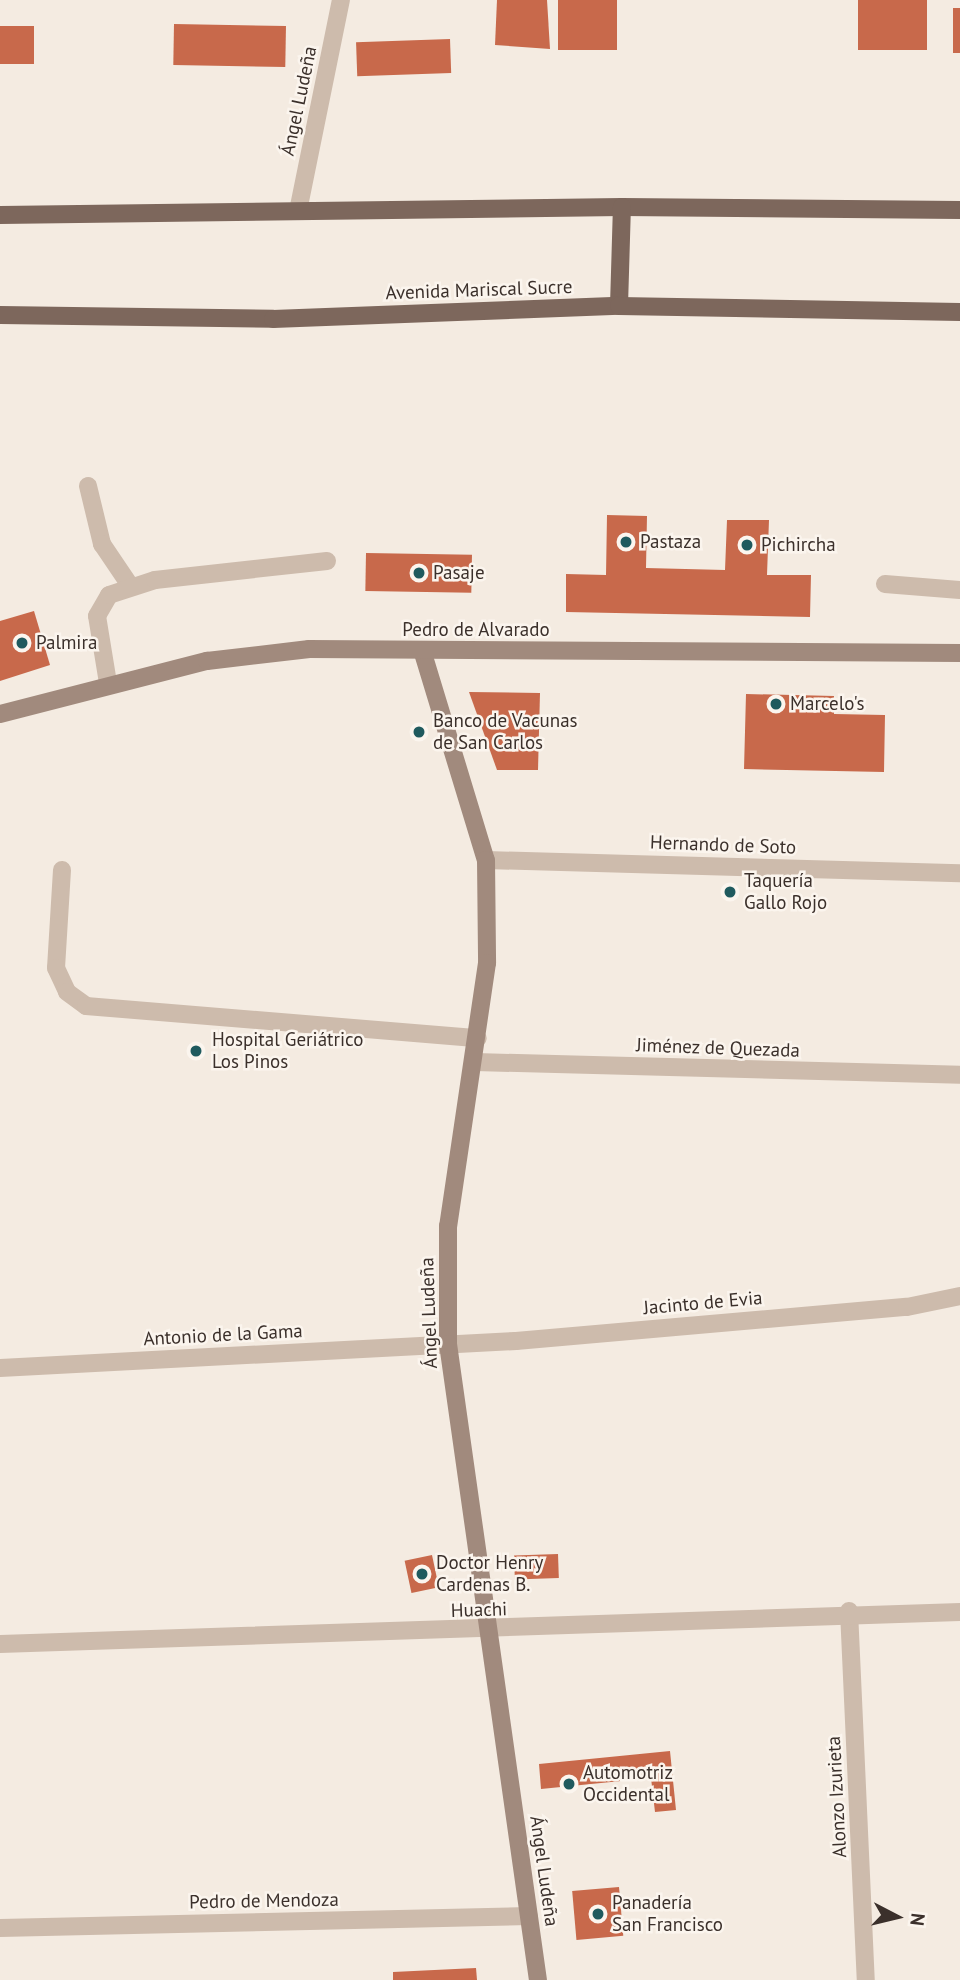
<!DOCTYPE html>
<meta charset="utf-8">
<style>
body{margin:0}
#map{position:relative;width:960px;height:1980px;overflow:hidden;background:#f4ebe1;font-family:"PT Sans",sans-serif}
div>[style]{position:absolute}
.building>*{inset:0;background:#c8694b;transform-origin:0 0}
.lane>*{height:18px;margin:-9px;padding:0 9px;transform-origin:9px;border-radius:9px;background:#cdbbac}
.street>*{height:18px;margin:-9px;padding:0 9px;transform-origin:9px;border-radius:9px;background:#cdbbac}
.secondary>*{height:18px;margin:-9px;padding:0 9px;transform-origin:9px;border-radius:9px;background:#a18a7d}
.primary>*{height:18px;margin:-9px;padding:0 9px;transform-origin:9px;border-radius:9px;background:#7d675c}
.dots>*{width:19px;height:19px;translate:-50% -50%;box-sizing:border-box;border:4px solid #fbf5ee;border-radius:50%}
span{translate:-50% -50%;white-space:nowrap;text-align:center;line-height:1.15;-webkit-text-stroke:5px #fbf5ee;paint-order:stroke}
.street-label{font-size:19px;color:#3b302b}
.poi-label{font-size:19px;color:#3b302b}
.left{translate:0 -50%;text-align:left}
.north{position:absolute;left:862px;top:1882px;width:70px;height:70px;-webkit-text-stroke:5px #fbf5ee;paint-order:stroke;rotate:97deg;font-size:19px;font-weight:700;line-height:28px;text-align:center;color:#3b302b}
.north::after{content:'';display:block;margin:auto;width:24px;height:32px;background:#3b302b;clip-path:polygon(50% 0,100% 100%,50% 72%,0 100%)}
</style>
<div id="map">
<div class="building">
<i style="clip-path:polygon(497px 0,547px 0,550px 49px,495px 45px)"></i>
<i style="left:558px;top:0;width:59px;height:50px"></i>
<i style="left:858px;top:0;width:69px;height:50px"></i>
<i style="left:953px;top:8px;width:7px;height:45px"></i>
<i style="left:174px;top:24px;width:112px;height:41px;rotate:1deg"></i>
<i style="left:0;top:26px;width:34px;height:38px"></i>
<i style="left:450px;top:39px;width:34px;height:94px;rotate:88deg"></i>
<i style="clip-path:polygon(607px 515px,647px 516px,646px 568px,725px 570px,727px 520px,769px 520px,767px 575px,811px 575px,810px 617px,566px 612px,566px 574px,606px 575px)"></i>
<i style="left:366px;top:553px;width:106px;height:38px;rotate:1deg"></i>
<i style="clip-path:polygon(34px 611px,50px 665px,0 681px,0 621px)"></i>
<i style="clip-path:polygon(469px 692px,540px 693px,538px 770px,497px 770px)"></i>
<i style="clip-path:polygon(746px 694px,834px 696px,834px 714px,885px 715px,884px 772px,744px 769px)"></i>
<i style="left:558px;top:1554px;width:24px;height:44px;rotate:88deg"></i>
<i style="left:432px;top:1555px;width:33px;height:28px;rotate:78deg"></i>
<i style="clip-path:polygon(670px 1751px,676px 1810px,655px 1812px,651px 1778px,541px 1789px,539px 1764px)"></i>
<i style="left:619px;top:1887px;width:49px;height:47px;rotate:85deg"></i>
<i style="clip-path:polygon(476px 1968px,477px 1980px,393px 1980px,393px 1972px)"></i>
</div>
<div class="lane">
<i style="left:88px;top:486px;width:60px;rotate:76.4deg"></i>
<i style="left:102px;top:544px;width:48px;rotate:56deg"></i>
<i style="left:885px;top:584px;width:75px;rotate:4.6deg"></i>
<i style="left:108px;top:683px;width:68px;rotate:-99.3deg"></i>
<i style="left:97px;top:616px;width:24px;rotate:-60deg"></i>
<i style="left:109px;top:595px;width:48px;rotate:-18.1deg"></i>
<i style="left:155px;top:580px;width:173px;rotate:-6.3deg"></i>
<i style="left:62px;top:870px;width:98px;rotate:93.5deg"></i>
<i style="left:56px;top:968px;width:26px;rotate:65deg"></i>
<i style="left:67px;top:992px;width:24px;rotate:36deg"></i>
<i style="left:86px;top:1006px;width:393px;rotate:4.7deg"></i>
</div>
<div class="street">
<i style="left:298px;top:211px;width:215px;rotate:-78.5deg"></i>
<i style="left:486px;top:860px;width:474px;rotate:1.6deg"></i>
<i style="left:475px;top:1062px;width:485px;rotate:1.5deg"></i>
<i style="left:0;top:1368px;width:517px;rotate:-3deg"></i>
<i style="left:516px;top:1341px;width:392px;rotate:-5deg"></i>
<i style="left:907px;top:1307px;width:54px;rotate:-11.7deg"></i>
<i style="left:849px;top:1611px;width:369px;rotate:87.4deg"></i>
<i style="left:0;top:1644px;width:961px;rotate:-1.91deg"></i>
<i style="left:0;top:1928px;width:529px;rotate:-1.3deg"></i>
</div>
<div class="secondary">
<i style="left:422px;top:650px;width:220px;rotate:73.1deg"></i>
<i style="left:486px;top:860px;width:103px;rotate:89.4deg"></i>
<i style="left:487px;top:963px;width:266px;rotate:98.4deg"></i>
<i style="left:448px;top:1226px;width:118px;rotate:90deg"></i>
<i style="left:448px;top:1344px;width:642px;rotate:81.95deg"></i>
<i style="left:0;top:714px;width:214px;rotate:-14.4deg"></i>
<i style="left:207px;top:661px;width:103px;rotate:-6.7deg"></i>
<i style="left:309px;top:649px;width:651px;rotate:0.35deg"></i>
</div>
<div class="primary">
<i style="left:0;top:215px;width:622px;rotate:-0.74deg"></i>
<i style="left:622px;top:207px;width:338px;rotate:0.5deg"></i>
<i style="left:619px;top:306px;width:99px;rotate:-88.3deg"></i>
<i style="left:0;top:315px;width:273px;rotate:0.8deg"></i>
<i style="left:273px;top:319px;width:346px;rotate:-2.2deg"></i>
<i style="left:619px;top:306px;width:341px;rotate:1deg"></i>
</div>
<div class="dots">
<i style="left:626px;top:542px;background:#1f5a5e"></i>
<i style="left:747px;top:545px;background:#1f5a5e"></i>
<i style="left:419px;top:573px;background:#1f5a5e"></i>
<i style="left:22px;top:643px;background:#1f5a5e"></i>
<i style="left:776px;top:704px;background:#1f5a5e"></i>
<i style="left:419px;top:732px;background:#1f5a5e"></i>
<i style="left:730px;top:892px;background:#1f5a5e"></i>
<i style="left:196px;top:1051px;background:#1f5a5e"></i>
<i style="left:422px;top:1574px;background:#1f5a5e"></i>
<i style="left:569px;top:1784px;background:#1f5a5e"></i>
<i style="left:598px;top:1914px;background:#1f5a5e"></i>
</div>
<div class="street-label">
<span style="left:299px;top:101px;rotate:-78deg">Ángel Ludeña</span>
<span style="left:479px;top:290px;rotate:-2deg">Avenida Mariscal Sucre</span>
<span style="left:476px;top:630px">Pedro de Alvarado</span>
<span style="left:723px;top:845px;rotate:2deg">Hernando de Soto</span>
<span style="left:718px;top:1048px;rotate:2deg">Jiménez de Quezada</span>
<span style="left:703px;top:1303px;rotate:-5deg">Jacinto de Evia</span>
<span style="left:429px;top:1313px;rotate:-92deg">Ángel Ludeña</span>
<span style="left:223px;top:1335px;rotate:-3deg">Antonio de la Gama</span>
<span style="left:479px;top:1610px;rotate:-2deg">Huachi</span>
<span style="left:837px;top:1797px;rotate:-93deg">Alonzo Izurieta</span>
<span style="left:544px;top:1871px;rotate:82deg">Ángel Ludeña</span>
<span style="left:264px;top:1901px;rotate:-1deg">Pedro de Mendoza</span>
</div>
<div class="poi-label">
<span class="left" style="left:640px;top:542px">Pastaza</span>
<span class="left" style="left:761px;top:545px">Pichircha</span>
<span class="left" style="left:433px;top:573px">Pasaje</span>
<span class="left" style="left:36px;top:643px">Palmira</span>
<span class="left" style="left:790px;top:704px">Marcelo's</span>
<span class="left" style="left:433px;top:732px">Banco de Vacunas<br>de San Carlos</span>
<span class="left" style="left:744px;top:892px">Taquería<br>Gallo Rojo</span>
<span class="left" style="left:212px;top:1051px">Hospital Geriátrico<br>Los Pinos</span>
<span class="left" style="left:436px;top:1574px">Doctor Henry<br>Cardenas B.</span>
<span class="left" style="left:583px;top:1784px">Automotriz<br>Occidental</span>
<span class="left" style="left:612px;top:1914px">Panadería<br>San Francisco</span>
</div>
<div class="north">N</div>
</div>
